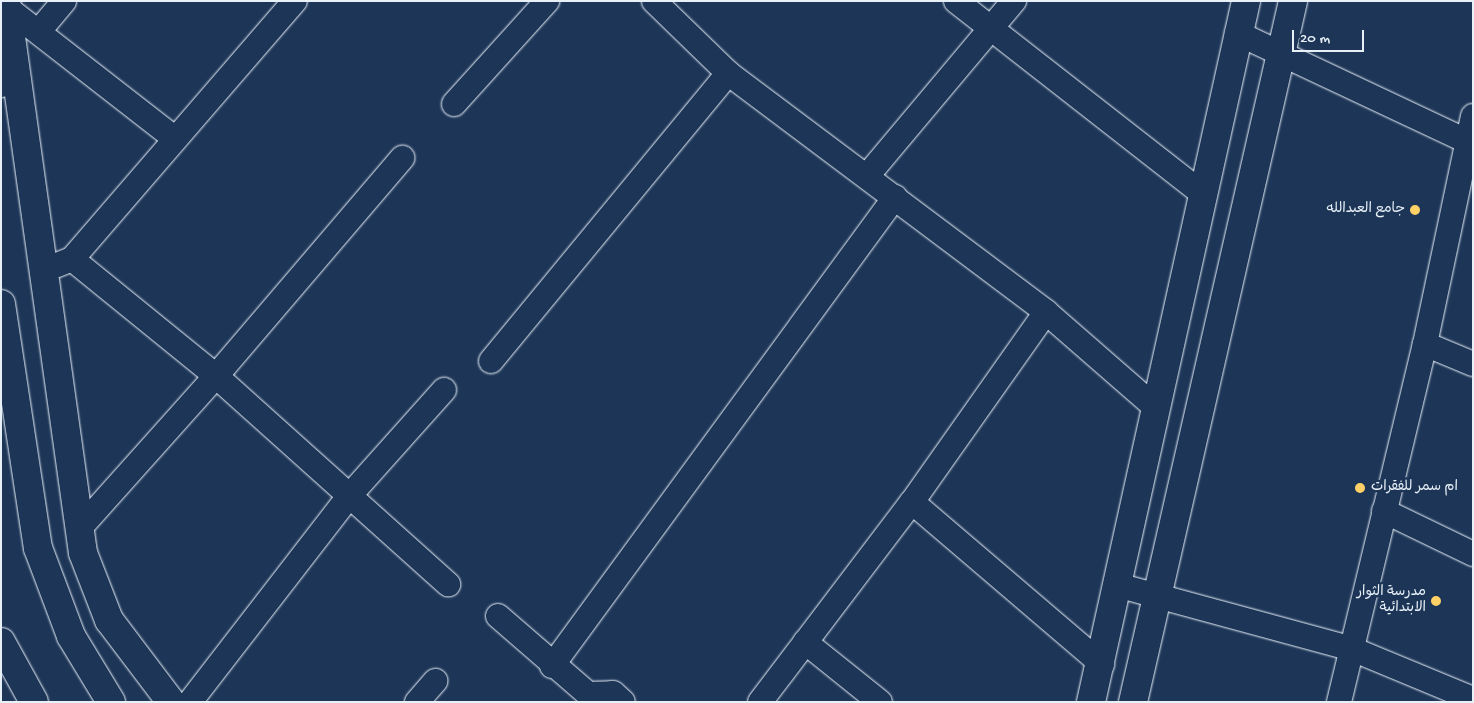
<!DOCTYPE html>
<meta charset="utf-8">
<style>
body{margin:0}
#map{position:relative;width:1474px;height:703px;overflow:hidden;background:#1d3557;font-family:"Gochi Hand","Playpen Sans Arabic",sans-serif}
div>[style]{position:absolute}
.roads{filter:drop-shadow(0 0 1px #e8f1f8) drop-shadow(0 0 1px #e8f1f8)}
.minor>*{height:24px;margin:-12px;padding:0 12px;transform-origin:12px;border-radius:12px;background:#1d3557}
.tertiary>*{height:28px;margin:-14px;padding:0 14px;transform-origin:14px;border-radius:14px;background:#1d3557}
.secondary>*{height:28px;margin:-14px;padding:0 14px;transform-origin:14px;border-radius:14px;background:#1d3557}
.primary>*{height:28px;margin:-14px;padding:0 14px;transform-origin:14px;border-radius:14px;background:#1d3557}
.dots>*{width:14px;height:14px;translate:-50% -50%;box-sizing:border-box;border:2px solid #1d3557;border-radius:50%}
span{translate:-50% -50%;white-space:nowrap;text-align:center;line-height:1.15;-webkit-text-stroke:4.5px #1d3557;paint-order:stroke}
.poi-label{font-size:14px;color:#e8f1f8}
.right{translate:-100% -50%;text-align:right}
.left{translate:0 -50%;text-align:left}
.frame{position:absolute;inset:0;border:2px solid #e8f1f8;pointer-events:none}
.scale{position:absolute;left:1292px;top:30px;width:72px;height:22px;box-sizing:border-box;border:2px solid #e8f1f8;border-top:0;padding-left:6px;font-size:15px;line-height:18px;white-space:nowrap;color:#e8f1f8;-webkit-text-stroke:4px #1d3557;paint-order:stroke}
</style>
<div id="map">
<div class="roads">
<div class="minor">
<i style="left:654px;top:1px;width:103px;rotate:44.2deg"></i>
<i style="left:728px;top:73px;width:398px;rotate:36.9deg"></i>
<i style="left:1046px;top:312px;width:147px;rotate:41.1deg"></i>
<i style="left:956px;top:1px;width:313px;rotate:38deg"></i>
<i style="left:7px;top:8px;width:213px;rotate:37.9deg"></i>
<i style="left:39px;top:31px;width:39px;rotate:-50deg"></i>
<i style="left:1237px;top:33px;width:261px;rotate:25.2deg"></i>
<i style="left:454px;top:104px;width:139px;rotate:-47.9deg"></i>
<i style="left:867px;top:176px;width:229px;rotate:-50deg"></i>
<i style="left:72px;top:259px;width:186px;rotate:39.1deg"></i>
<i style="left:216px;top:376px;width:312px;rotate:41.9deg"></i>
<i style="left:57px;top:265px;width:16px;rotate:-22deg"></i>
<i style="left:72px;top:259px;width:341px;rotate:-49.2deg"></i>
<i style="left:1425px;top:344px;width:52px;rotate:22.6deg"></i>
<i style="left:491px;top:361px;width:373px;rotate:-50.5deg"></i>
<i style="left:912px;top:502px;width:250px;rotate:40.5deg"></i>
<i style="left:1384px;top:511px;width:99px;rotate:25.8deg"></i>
<i style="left:79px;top:529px;width:205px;rotate:-48.2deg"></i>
<i style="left:216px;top:376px;width:287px;rotate:-49.5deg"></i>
<i style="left:1117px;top:585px;width:244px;rotate:15.2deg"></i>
<i style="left:1352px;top:649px;width:131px;rotate:22.5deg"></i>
<i style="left:498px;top:616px;width:119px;rotate:40.9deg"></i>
<i style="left:588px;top:694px;width:25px;rotate:-2deg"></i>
<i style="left:613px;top:693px;width:13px;rotate:42deg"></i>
<i style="left:805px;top:642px;width:96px;rotate:38.7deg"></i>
<i style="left:552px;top:666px;width:581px;rotate:-53.82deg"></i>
<i style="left:190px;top:702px;width:262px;rotate:-52.3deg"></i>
<i style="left:350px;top:495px;width:141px;rotate:-48.2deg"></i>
<i style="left:417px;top:702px;width:28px;rotate:-49deg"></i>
<i style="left:760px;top:702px;width:251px;rotate:-52.8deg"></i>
<i style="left:912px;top:502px;width:232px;rotate:-54.8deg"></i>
<i style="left:1339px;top:702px;width:368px;rotate:-76.5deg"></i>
<i style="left:1425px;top:344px;width:233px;rotate:-78.1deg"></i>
</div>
<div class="tertiary">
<i style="left:6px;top:1px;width:557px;rotate:82.06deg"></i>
<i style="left:83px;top:553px;width:72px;rotate:68.8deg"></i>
<i style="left:109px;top:620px;width:103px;rotate:52.9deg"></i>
</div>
<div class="secondary">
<i style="left:1091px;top:702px;width:718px;rotate:-77.53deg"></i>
<i style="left:1133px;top:702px;width:719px;rotate:-77.14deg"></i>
</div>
<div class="primary">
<i style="left:1px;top:83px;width:16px;rotate:-11deg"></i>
<i style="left:1px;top:304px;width:247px;rotate:81.4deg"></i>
<i style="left:38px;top:548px;width:94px;rotate:69.4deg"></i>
<i style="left:71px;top:636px;width:77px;rotate:58.8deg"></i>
<i style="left:1px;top:642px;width:68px;rotate:61.2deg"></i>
</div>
</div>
<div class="dots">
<i style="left:1415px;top:210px;background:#ffd166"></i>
<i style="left:1360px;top:488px;background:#ffd166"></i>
<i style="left:1436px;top:601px;background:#ffd166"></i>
</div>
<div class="poi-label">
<span class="right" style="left:1405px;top:210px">جامع العبدالله</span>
<span class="left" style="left:1371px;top:488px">ام سمر للفقرات</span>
<span class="right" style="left:1426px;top:601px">مدرسة الثوار<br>الابتدائية</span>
</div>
<div class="frame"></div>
<div class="scale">20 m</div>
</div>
